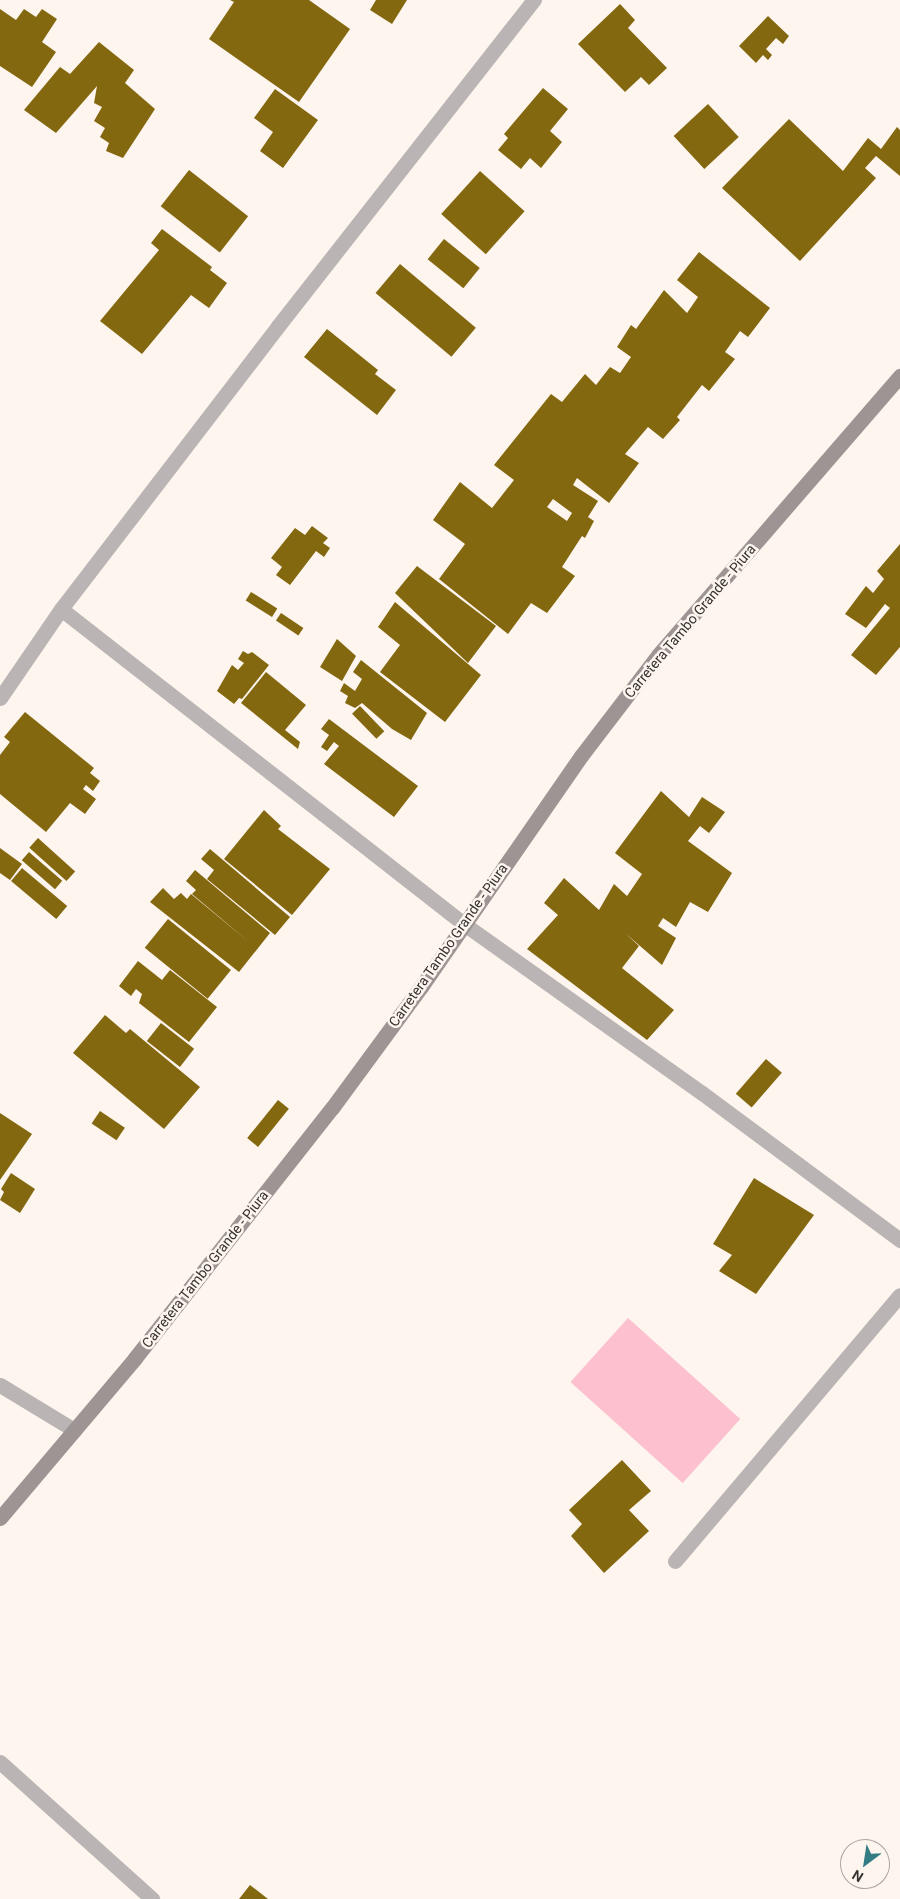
<!DOCTYPE html>
<style>
body{margin:0}
#map{position:relative;width:900px;height:1899px;overflow:hidden;background:#fdf5ee;font-family:Roboto,sans-serif}
div>[style]{position:absolute}
.green>*{inset:0;background:#fcc0ce;transform-origin:0 0}
.building>*{inset:0;background:#84680f;transform-origin:0 0}
.street>*{height:15px;margin:-7.5px;padding:0 7.5px;transform-origin:7.5px;border-radius:7.5px;background:#bab5b4}
.secondary>*{height:15px;margin:-7.5px;padding:0 7.5px;transform-origin:7.5px;border-radius:7.5px;background:#9c9593}
span{translate:-50% -50%;white-space:nowrap;text-align:center;line-height:1.15;-webkit-text-stroke:5px #fdf5ee;paint-order:stroke}
.street-label{font-size:14px;color:#363330}
.north{position:absolute;left:840px;top:1839px;width:50px;height:50px;box-sizing:border-box;background:#fdf5ee;border:1px solid #ada7a2;border-radius:50%;rotate:211deg;font-size:14px;font-weight:700;line-height:20px;text-align:center;color:#363330}
.north::after{content:'';display:block;margin:auto;width:18px;height:22px;background:#347c84;clip-path:polygon(50% 0,100% 100%,50% 72%,0 100%)}
</style>
<div id="map">
<div class="green">
<i style="left:628px;top:1318px;width:151px;height:86px;rotate:42deg"></i>
</div>
<div class="building">
<i style="clip-path:polygon(230px 0,309px 0,350px 29px,299px 102px,209px 39px,234px 2px)"></i>
<i style="clip-path:polygon(376px 0,407px 0,392px 24px,370px 10px)"></i>
<i style="clip-path:polygon(620px 4px,635px 20px,628px 28px,667px 68px,649px 85px,641px 77px,625px 92px,578px 44px)"></i>
<i style="clip-path:polygon(0 9px,16px 20px,24px 9px,36px 17px,42px 9px,57px 19px,42px 42px,56px 52px,32px 87px,0 66px)"></i>
<i style="clip-path:polygon(768px 16px,789px 36px,783px 44px,776px 38px,766px 49px,772px 55px,768px 60px,763px 55px,756px 63px,739px 46px)"></i>
<i style="clip-path:polygon(99px 42px,134px 70px,125px 83px,155px 109px,123px 158px,106px 151px,109px 143px,100px 137px,105px 128px,94px 121px,102px 107px,94px 103px,97px 86px,56px 133px,24px 110px,60px 67px,70px 74px)"></i>
<i style="clip-path:polygon(543px 88px,568px 109px,550px 131px,562px 142px,541px 168px,530px 158px,521px 169px,498px 150px,508px 138px,504px 134px)"></i>
<i style="clip-path:polygon(275px 89px,318px 120px,283px 168px,260px 151px,273px 132px,254px 118px)"></i>
<i style="left:708px;top:104px;width:45px;height:47px;rotate:47deg"></i>
<i style="clip-path:polygon(789px 119px,843px 171px,868px 138px,881px 149px,897px 127px,900px 130px,900px 176px,876px 156px,865px 168px,876px 178px,800px 261px,722px 188px)"></i>
<i style="left:189px;top:170px;width:75px;height:46px;rotate:38deg"></i>
<i style="left:480px;top:171px;width:60px;height:58px;rotate:42deg"></i>
<i style="clip-path:polygon(162px 229px,212px 267px,210px 270px,227px 283px,209px 308px,191px 295px,142px 354px,100px 321px,159px 250px,151px 243px)"></i>
<i style="left:444px;top:239px;width:46px;height:26px;rotate:39deg"></i>
<i style="clip-path:polygon(evenodd,699px 252px,770px 308px,748px 337px,740px 331px,725px 352px,735px 359px,709px 391px,702px 385px,677px 417px,680px 420px,663px 439px,648px 427px,625px 454px,639px 463px,609px 503px,577px 478px,573px 485px,598px 501px,588px 517px,594px 521px,585px 538px,582px 536px,562px 567px,575px 576px,547px 613px,531px 603px,508px 634px,439px 579px,465px 544px,433px 520px,460px 482px,492px 508px,514px 480px,494px 465px,551px 394px,562px 402px,585px 374px,596px 385px,610px 367px,620px 373px,631px 357px,617px 347px,631px 325px,636px 329px,664px 290px,687px 313px,698px 297px,677px 280px,699px 252px,553px 499px,572px 513px,567px 521px,547px 507px,553px 499px)"></i>
<i style="left:400px;top:264px;width:99px;height:38px;rotate:40deg"></i>
<i style="clip-path:polygon(327px 329px,378px 370px,375px 374px,396px 390px,377px 415px,304px 357px)"></i>
<i style="clip-path:polygon(312px 526px,328px 538px,323px 543px,330px 548px,324px 557px,316px 551px,290px 585px,276px 575px,282px 567px,271px 558px,295px 528px,305px 535px)"></i>
<i style="clip-path:polygon(900px 544px,900px 647px,876px 675px,851px 655px,890px 608px,885px 604px,866px 628px,845px 614px,866px 586px,873px 593px,884px 579px,877px 571px)"></i>
<i style="clip-path:polygon(417px 566px,496px 626px,468px 663px,395px 593px)"></i>
<i style="left:251px;top:592px;width:31px;height:10px;rotate:32deg"></i>
<i style="clip-path:polygon(395px 602px,481px 675px,445px 722px,380px 672px,400px 645px,378px 627px)"></i>
<i style="left:281px;top:613px;width:27px;height:9px;rotate:34deg"></i>
<i style="clip-path:polygon(337px 639px,356px 656px,342px 681px,320px 667px)"></i>
<i style="clip-path:polygon(243px 651px,248px 654px,252px 652px,269px 665px,242px 699px,239px 698px,234px 704px,217px 691px,232px 665px,238px 670px,244px 663px,238px 659px)"></i>
<i style="clip-path:polygon(361px 660px,427px 713px,411px 740px,392px 729px,362px 703px,355px 708px,345px 703px,348px 696px,340px 691px,344px 683px,355px 691px,362px 679px,353px 672px)"></i>
<i style="clip-path:polygon(266px 672px,306px 705px,285px 730px,300px 742px,298px 749px,241px 703px)"></i>
<i style="left:360px;top:706px;width:35px;height:11px;rotate:46deg"></i>
<i style="clip-path:polygon(25px 712px,94px 768px,90px 773px,100px 781px,93px 791px,86px 785px,83px 789px,96px 799px,85px 814px,70px 803px,46px 832px,0 794px,0 755px,10px 742px,4px 737px)"></i>
<i style="clip-path:polygon(329px 719px,418px 786px,394px 817px,324px 764px,339px 746px,334px 742px,327px 751px,321px 747px,329px 735px,321px 729px)"></i>
<i style="clip-path:polygon(661px 791px,689px 817px,702px 797px,725px 812px,709px 833px,700px 826px,688px 841px,732px 873px,708px 912px,690px 902px,676px 927px,663px 918px,658px 926px,676px 938px,662px 965px,625px 933px,639px 946px,622px 968px,674px 1010px,647px 1040px,527px 949px,558px 915px,544px 903px,564px 878px,599px 910px,614px 884px,627px 896px,642px 874px,615px 853px)"></i>
<i style="clip-path:polygon(264px 810px,281px 826px,278px 829px,330px 869px,292px 915px,224px 859px)"></i>
<i style="left:38px;top:838px;width:50px;height:13px;rotate:42deg"></i>
<i style="clip-path:polygon(0 848px,22px 864px,10px 880px,0 873px)"></i>
<i style="clip-path:polygon(210px 849px,290px 917px,275px 935px,207px 879px,214px 870px,201px 859px)"></i>
<i style="left:29px;top:852px;width:44px;height:11px;rotate:41deg"></i>
<i style="left:22px;top:868px;width:59px;height:17px;rotate:40deg"></i>
<i style="clip-path:polygon(195px 870px,270px 933px,239px 972px,150px 902px,163px 888px,174px 899px,181px 893px,187px 899px,191px 894px,249px 942px,192px 894px,196px 890px,186px 881px)"></i>
<i style="left:168px;top:919px;width:81px;height:37px;rotate:39deg"></i>
<i style="clip-path:polygon(138px 961px,162px 980px,170px 970px,217px 1007px,189px 1042px,139px 1003px,142px 994px,136px 989px,131px 996px,119px 986px)"></i>
<i style="clip-path:polygon(105px 1015px,126px 1033px,130px 1029px,200px 1087px,164px 1129px,73px 1053px)"></i>
<i style="left:161px;top:1023px;width:42px;height:23px;rotate:38deg"></i>
<i style="left:766px;top:1059px;width:21px;height:46px;rotate:41deg"></i>
<i style="left:278px;top:1100px;width:14px;height:49px;rotate:39deg"></i>
<i style="left:100px;top:1111px;width:30px;height:15px;rotate:34deg"></i>
<i style="clip-path:polygon(0 1113px,32px 1134px,0 1180px)"></i>
<i style="clip-path:polygon(11px 1173px,35px 1189px,20px 1213px,0 1200px,4px 1192px,1px 1189px)"></i>
<i style="clip-path:polygon(754px 1178px,814px 1215px,756px 1294px,719px 1271px,732px 1255px,713px 1244px)"></i>
<i style="clip-path:polygon(622px 1460px,651px 1491px,629px 1510px,649px 1531px,604px 1573px,571px 1536px,582px 1524px,569px 1510px)"></i>
<i style="clip-path:polygon(250px 1885px,268px 1899px,239px 1899px)"></i>
</div>
<div class="street">
<i style="left:61px;top:609px;width:512px;rotate:38.01deg"></i>
<i style="left:464px;top:924px;width:292px;rotate:35.4deg"></i>
<i style="left:702px;top:1093px;width:247px;rotate:36.6deg"></i>
<i style="left:0;top:698px;width:108px;rotate:-55.6deg"></i>
<i style="left:61px;top:609px;width:357px;rotate:-52.5deg"></i>
<i style="left:278px;top:326px;width:415px;rotate:-51.9deg"></i>
<i style="left:0;top:1385px;width:87px;rotate:31.3deg"></i>
<i style="left:675px;top:1561px;width:348px;rotate:-49.8deg"></i>
<i style="left:0;top:1762px;width:205px;rotate:42deg"></i>
</div>
<div class="secondary">
<i style="left:0;top:1518px;width:209px;rotate:-49.8deg"></i>
<i style="left:135px;top:1358px;width:318px;rotate:-51.8deg"></i>
<i style="left:332px;top:1108px;width:150px;rotate:-53.7deg"></i>
<i style="left:421px;top:987px;width:281px;rotate:-55.3deg"></i>
<i style="left:581px;top:756px;width:128px;rotate:-52.6deg"></i>
<i style="left:659px;top:654px;width:368px;rotate:-49.1deg"></i>
</div>
<div class="street-label">
<span style="left:690px;top:621px;rotate:-50deg">Carretera Tambo Grande - Piura</span>
<span style="left:448px;top:945px;rotate:-55deg">Carretera Tambo Grande - Piura</span>
<span style="left:205px;top:1269px;rotate:-52deg">Carretera Tambo Grande - Piura</span>
</div>
<div class="north">N</div>
</div>
